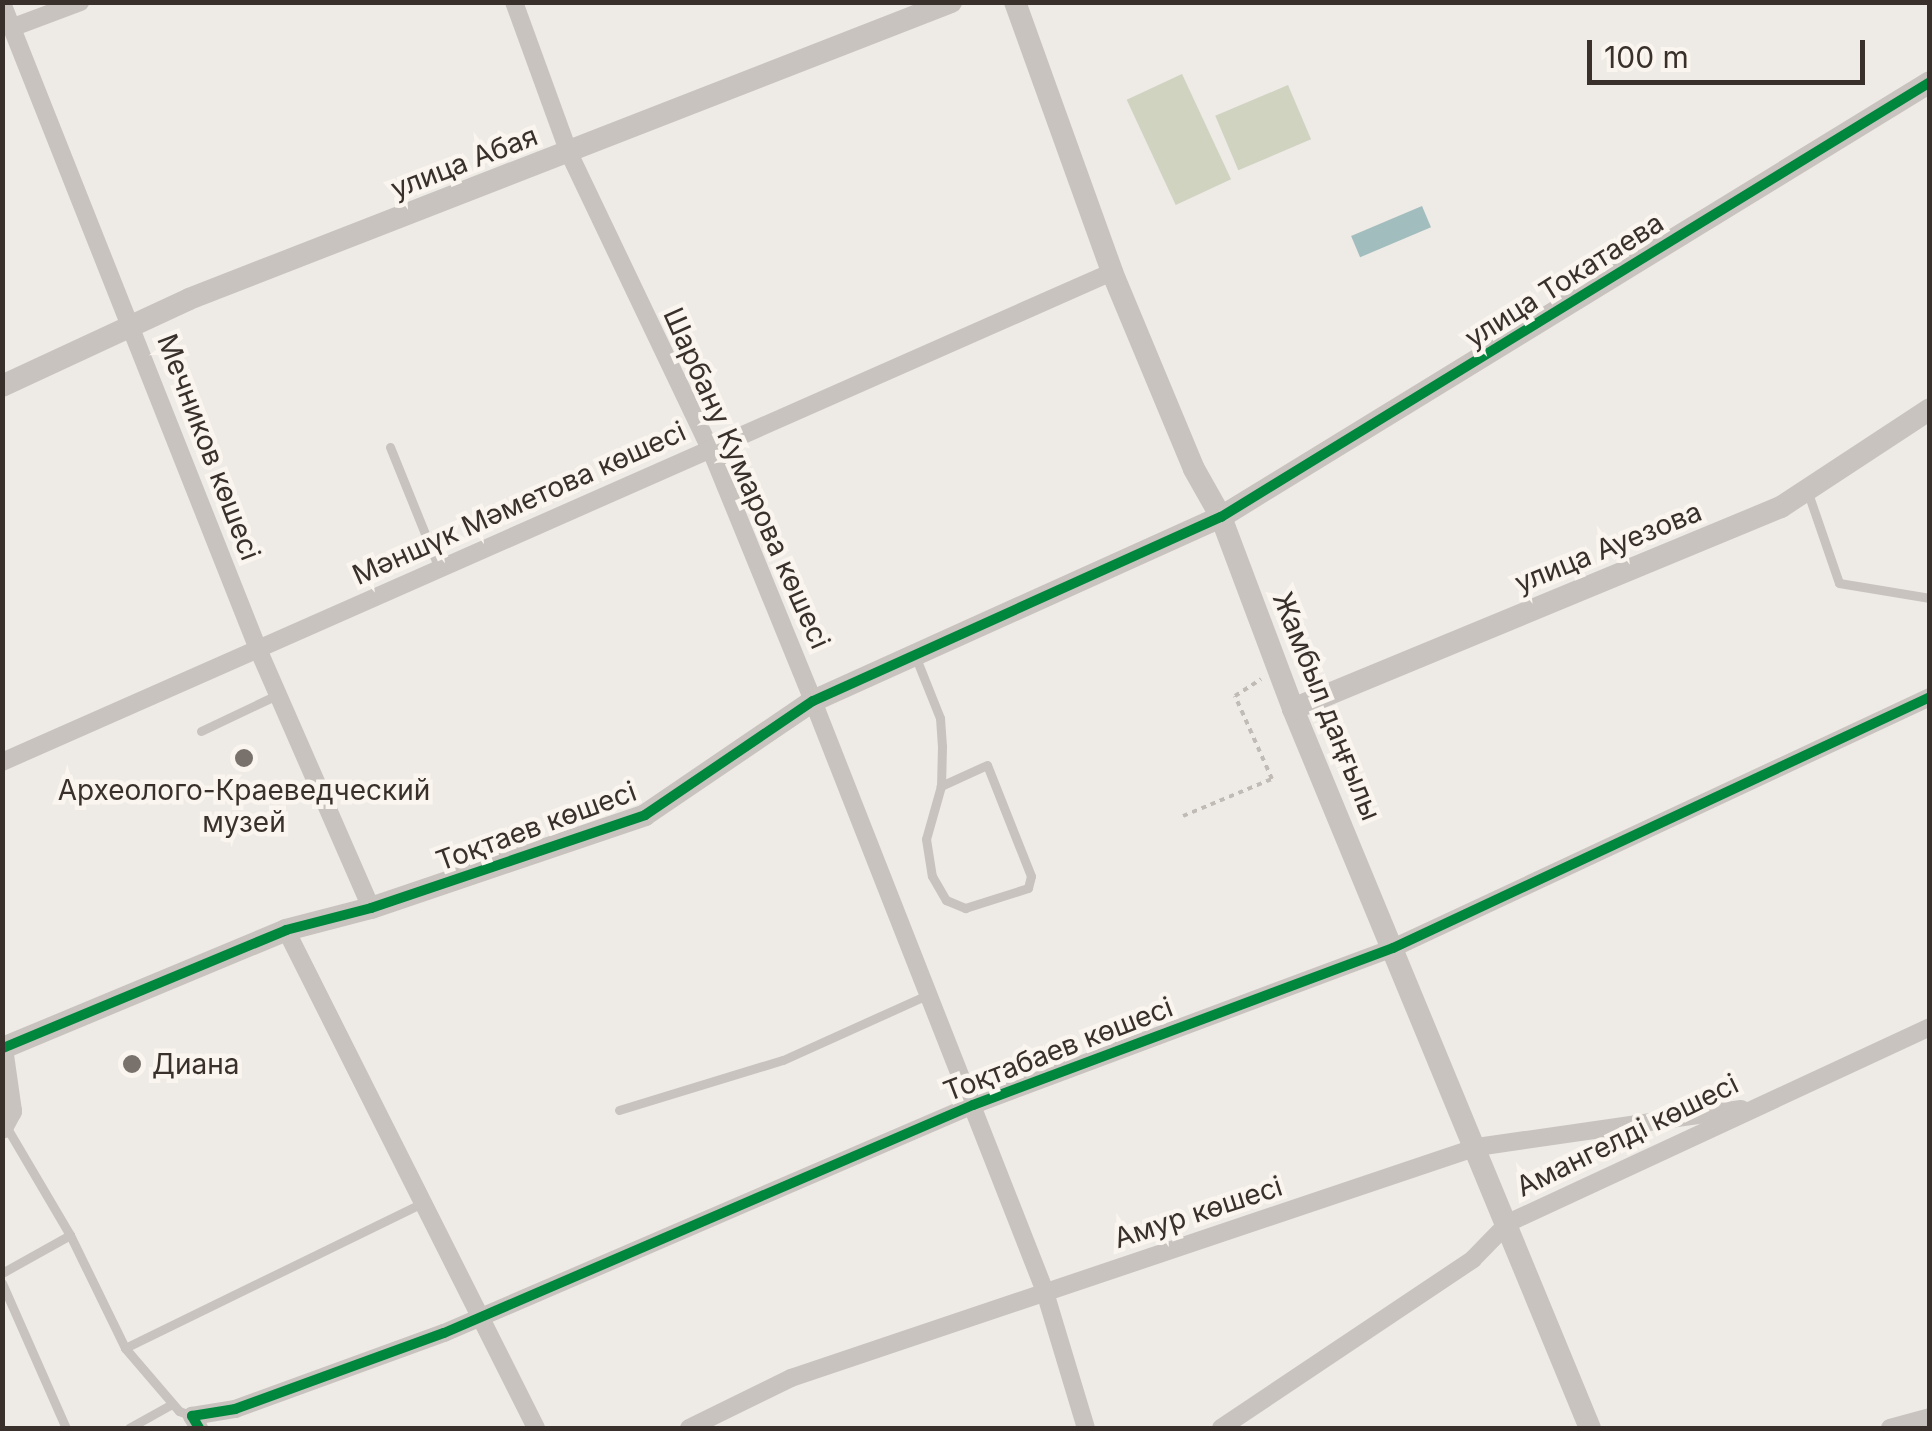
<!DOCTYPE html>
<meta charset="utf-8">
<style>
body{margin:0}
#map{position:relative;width:1932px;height:1431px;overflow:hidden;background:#eeeae5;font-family:Inter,sans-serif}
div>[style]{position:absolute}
.green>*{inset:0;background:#cfd3c0;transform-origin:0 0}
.water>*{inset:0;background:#a2bdbe;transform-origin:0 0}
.path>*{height:4px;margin-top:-2px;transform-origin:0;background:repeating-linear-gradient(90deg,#c1bbb6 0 5px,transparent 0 10px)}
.service>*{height:9px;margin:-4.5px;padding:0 4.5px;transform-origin:4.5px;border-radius:4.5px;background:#c8c3be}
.minor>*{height:18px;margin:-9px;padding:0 9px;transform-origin:9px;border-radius:9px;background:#c8c3be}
.tertiary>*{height:22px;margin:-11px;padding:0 11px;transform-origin:11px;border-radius:11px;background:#c8c3be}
.cycleway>*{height:10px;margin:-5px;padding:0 5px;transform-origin:5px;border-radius:5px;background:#00873e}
.dots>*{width:28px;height:28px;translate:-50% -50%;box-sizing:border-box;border:5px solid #faf5ee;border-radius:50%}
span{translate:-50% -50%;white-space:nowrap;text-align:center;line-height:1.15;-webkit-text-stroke:9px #faf5ee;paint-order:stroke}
.street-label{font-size:28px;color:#39302b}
.poi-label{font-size:28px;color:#39302b}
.left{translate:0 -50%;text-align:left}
.frame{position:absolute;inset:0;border:5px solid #39302b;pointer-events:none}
.scale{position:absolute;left:1587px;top:40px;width:278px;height:45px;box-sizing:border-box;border:5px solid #39302b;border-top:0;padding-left:12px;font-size:30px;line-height:35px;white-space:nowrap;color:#39302b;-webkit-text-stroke:8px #faf5ee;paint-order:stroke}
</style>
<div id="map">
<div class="green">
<i style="left:1182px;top:74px;width:116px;height:61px;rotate:65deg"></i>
<i style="left:1288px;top:85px;width:59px;height:79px;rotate:67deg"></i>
</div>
<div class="water">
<i style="left:1422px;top:206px;width:23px;height:77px;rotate:67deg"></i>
</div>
<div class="path">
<i style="left:1183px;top:816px;width:96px;rotate:-22.6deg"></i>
<i style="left:1272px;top:779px;width:91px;rotate:-114deg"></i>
<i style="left:1235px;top:696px;width:31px;rotate:-33deg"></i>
</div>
<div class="service">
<i style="left:390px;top:447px;width:131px;rotate:68deg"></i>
<i style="left:1808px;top:493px;width:95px;rotate:71deg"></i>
<i style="left:1839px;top:583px;width:92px;rotate:9.4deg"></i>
<i style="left:916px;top:658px;width:65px;rotate:68.2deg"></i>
<i style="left:940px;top:718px;width:28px;rotate:86deg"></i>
<i style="left:942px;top:746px;width:40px;rotate:91.4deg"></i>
<i style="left:941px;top:786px;width:55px;rotate:105.8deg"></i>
<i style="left:926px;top:839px;width:37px;rotate:81deg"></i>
<i style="left:932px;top:876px;width:28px;rotate:60deg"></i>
<i style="left:946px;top:900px;width:21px;rotate:23deg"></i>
<i style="left:965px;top:908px;width:66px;rotate:-17.6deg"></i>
<i style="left:1028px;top:888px;width:12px;rotate:-76deg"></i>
<i style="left:1031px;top:876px;width:119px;rotate:-111.6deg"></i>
<i style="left:987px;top:765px;width:51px;rotate:155.5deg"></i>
<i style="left:201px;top:731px;width:86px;rotate:-25.4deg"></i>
<i style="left:619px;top:1110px;width:171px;rotate:-17deg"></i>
<i style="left:783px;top:1060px;width:158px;rotate:-24.3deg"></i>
<i style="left:7px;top:1128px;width:124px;rotate:59.5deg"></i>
<i style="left:70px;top:1235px;width:126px;rotate:64deg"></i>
<i style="left:125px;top:1348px;width:83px;rotate:49.4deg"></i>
<i style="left:179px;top:1411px;width:14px;rotate:21deg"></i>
<i style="left:2px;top:1273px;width:78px;rotate:-29.2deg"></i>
<i style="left:2px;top:1283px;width:158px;rotate:66.2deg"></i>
<i style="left:125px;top:1348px;width:333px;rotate:-26deg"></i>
<i style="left:129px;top:1428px;width:49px;rotate:-29.2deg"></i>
</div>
<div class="minor">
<i style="left:514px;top:2px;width:161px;rotate:70deg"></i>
<i style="left:569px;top:153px;width:327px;rotate:64.5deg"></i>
<i style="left:710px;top:448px;width:273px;rotate:67.8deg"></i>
<i style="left:813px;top:701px;width:632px;rotate:68.55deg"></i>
<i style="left:1044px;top:1289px;width:145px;rotate:73.2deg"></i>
<i style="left:2px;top:3px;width:695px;rotate:68.38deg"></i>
<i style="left:258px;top:649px;width:283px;rotate:66.4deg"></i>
<i style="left:11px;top:28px;width:74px;rotate:-20.6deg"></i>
<i style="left:2px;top:762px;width:1213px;rotate:-23.82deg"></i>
<i style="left:286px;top:930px;width:557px;rotate:63.34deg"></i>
<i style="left:199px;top:1428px;width:14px;rotate:-120deg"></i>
<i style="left:192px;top:1416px;width:44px;rotate:-9.2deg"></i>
<i style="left:235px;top:1409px;width:222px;rotate:-20deg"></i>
<i style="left:444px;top:1333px;width:576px;rotate:-23.32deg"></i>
<i style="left:973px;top:1105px;width:448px;rotate:-20.5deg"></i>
<i style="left:1393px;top:948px;width:593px;rotate:-25.05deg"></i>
<i style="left:689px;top:1428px;width:114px;rotate:-26.1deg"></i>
<i style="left:791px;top:1378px;width:724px;rotate:-18.61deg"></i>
<i style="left:1477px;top:1147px;width:267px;rotate:-8.2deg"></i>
<i style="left:1221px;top:1428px;width:303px;rotate:-33.8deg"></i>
<i style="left:1473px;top:1259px;width:50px;rotate:-45.8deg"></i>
<i style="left:1508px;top:1223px;width:465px;rotate:-24.9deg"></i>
<i style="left:1890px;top:1428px;width:41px;rotate:-15.4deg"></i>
</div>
<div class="tertiary">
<i style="left:1015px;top:2px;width:287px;rotate:70.2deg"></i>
<i style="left:1112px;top:272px;width:213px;rotate:67.4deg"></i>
<i style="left:1194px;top:469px;width:55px;rotate:60.6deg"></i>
<i style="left:1221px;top:517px;width:205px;rotate:69.4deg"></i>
<i style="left:1293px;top:709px;width:778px;rotate:67.56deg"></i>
<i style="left:2px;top:386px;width:206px;rotate:-24.9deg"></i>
<i style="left:189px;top:299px;width:818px;rotate:-21.29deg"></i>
<i style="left:1293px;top:709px;width:528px;rotate:-22.49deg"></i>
<i style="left:1781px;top:507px;width:178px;rotate:-33.3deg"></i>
<i style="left:2px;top:1048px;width:64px;rotate:81.9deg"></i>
<i style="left:11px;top:1111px;width:19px;rotate:118deg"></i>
<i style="left:3px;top:1048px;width:307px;rotate:-22.6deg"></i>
<i style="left:286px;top:930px;width:88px;rotate:-14.5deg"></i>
<i style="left:371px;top:908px;width:289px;rotate:-18.7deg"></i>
<i style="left:645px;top:815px;width:203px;rotate:-34.2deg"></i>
<i style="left:813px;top:701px;width:448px;rotate:-24.3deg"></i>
<i style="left:1221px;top:517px;width:832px;rotate:-31.53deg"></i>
</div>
<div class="cycleway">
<i style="left:3px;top:1048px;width:307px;rotate:-22.6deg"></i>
<i style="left:286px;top:930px;width:88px;rotate:-14.5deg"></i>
<i style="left:371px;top:908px;width:289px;rotate:-18.7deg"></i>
<i style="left:645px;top:815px;width:203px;rotate:-34.2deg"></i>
<i style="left:813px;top:701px;width:448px;rotate:-24.3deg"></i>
<i style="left:1221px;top:517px;width:832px;rotate:-31.53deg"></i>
<i style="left:199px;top:1428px;width:14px;rotate:-120deg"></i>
<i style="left:192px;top:1416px;width:44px;rotate:-9.2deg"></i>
<i style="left:235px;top:1409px;width:222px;rotate:-20deg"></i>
<i style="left:444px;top:1333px;width:576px;rotate:-23.32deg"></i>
<i style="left:973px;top:1105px;width:448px;rotate:-20.5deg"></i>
<i style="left:1393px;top:948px;width:593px;rotate:-25.05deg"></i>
</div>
<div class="dots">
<i style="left:244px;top:758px;background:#78716c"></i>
<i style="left:132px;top:1064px;background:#78716c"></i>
</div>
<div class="street-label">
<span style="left:464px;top:162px;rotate:-21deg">улица Абая</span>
<span style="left:1564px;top:280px;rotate:-32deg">улица Токатаева</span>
<span style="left:209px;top:447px;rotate:69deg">Мечников көшесі</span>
<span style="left:747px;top:478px;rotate:66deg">Шарбану Кумарова көшесі</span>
<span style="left:519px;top:503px;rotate:-24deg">Мәншүк Мәметова көшесі</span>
<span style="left:1608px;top:547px;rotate:-22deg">улица Ауезова</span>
<span style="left:1327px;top:706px;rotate:68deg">Жамбыл даңғылы</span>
<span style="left:536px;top:826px;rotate:-20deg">Тоқтаев көшесі</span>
<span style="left:1058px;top:1049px;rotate:-21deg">Тоқтабаев көшесі</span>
<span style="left:1627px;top:1135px;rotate:-26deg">Амангелді көшесі</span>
<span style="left:1198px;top:1212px;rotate:-18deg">Амур көшесі</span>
</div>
<div class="poi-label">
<span style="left:244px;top:806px">Археолого-Краеведческий<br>музей</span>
<span class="left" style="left:152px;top:1064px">Диана</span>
</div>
<div class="frame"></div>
<div class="scale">100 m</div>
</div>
